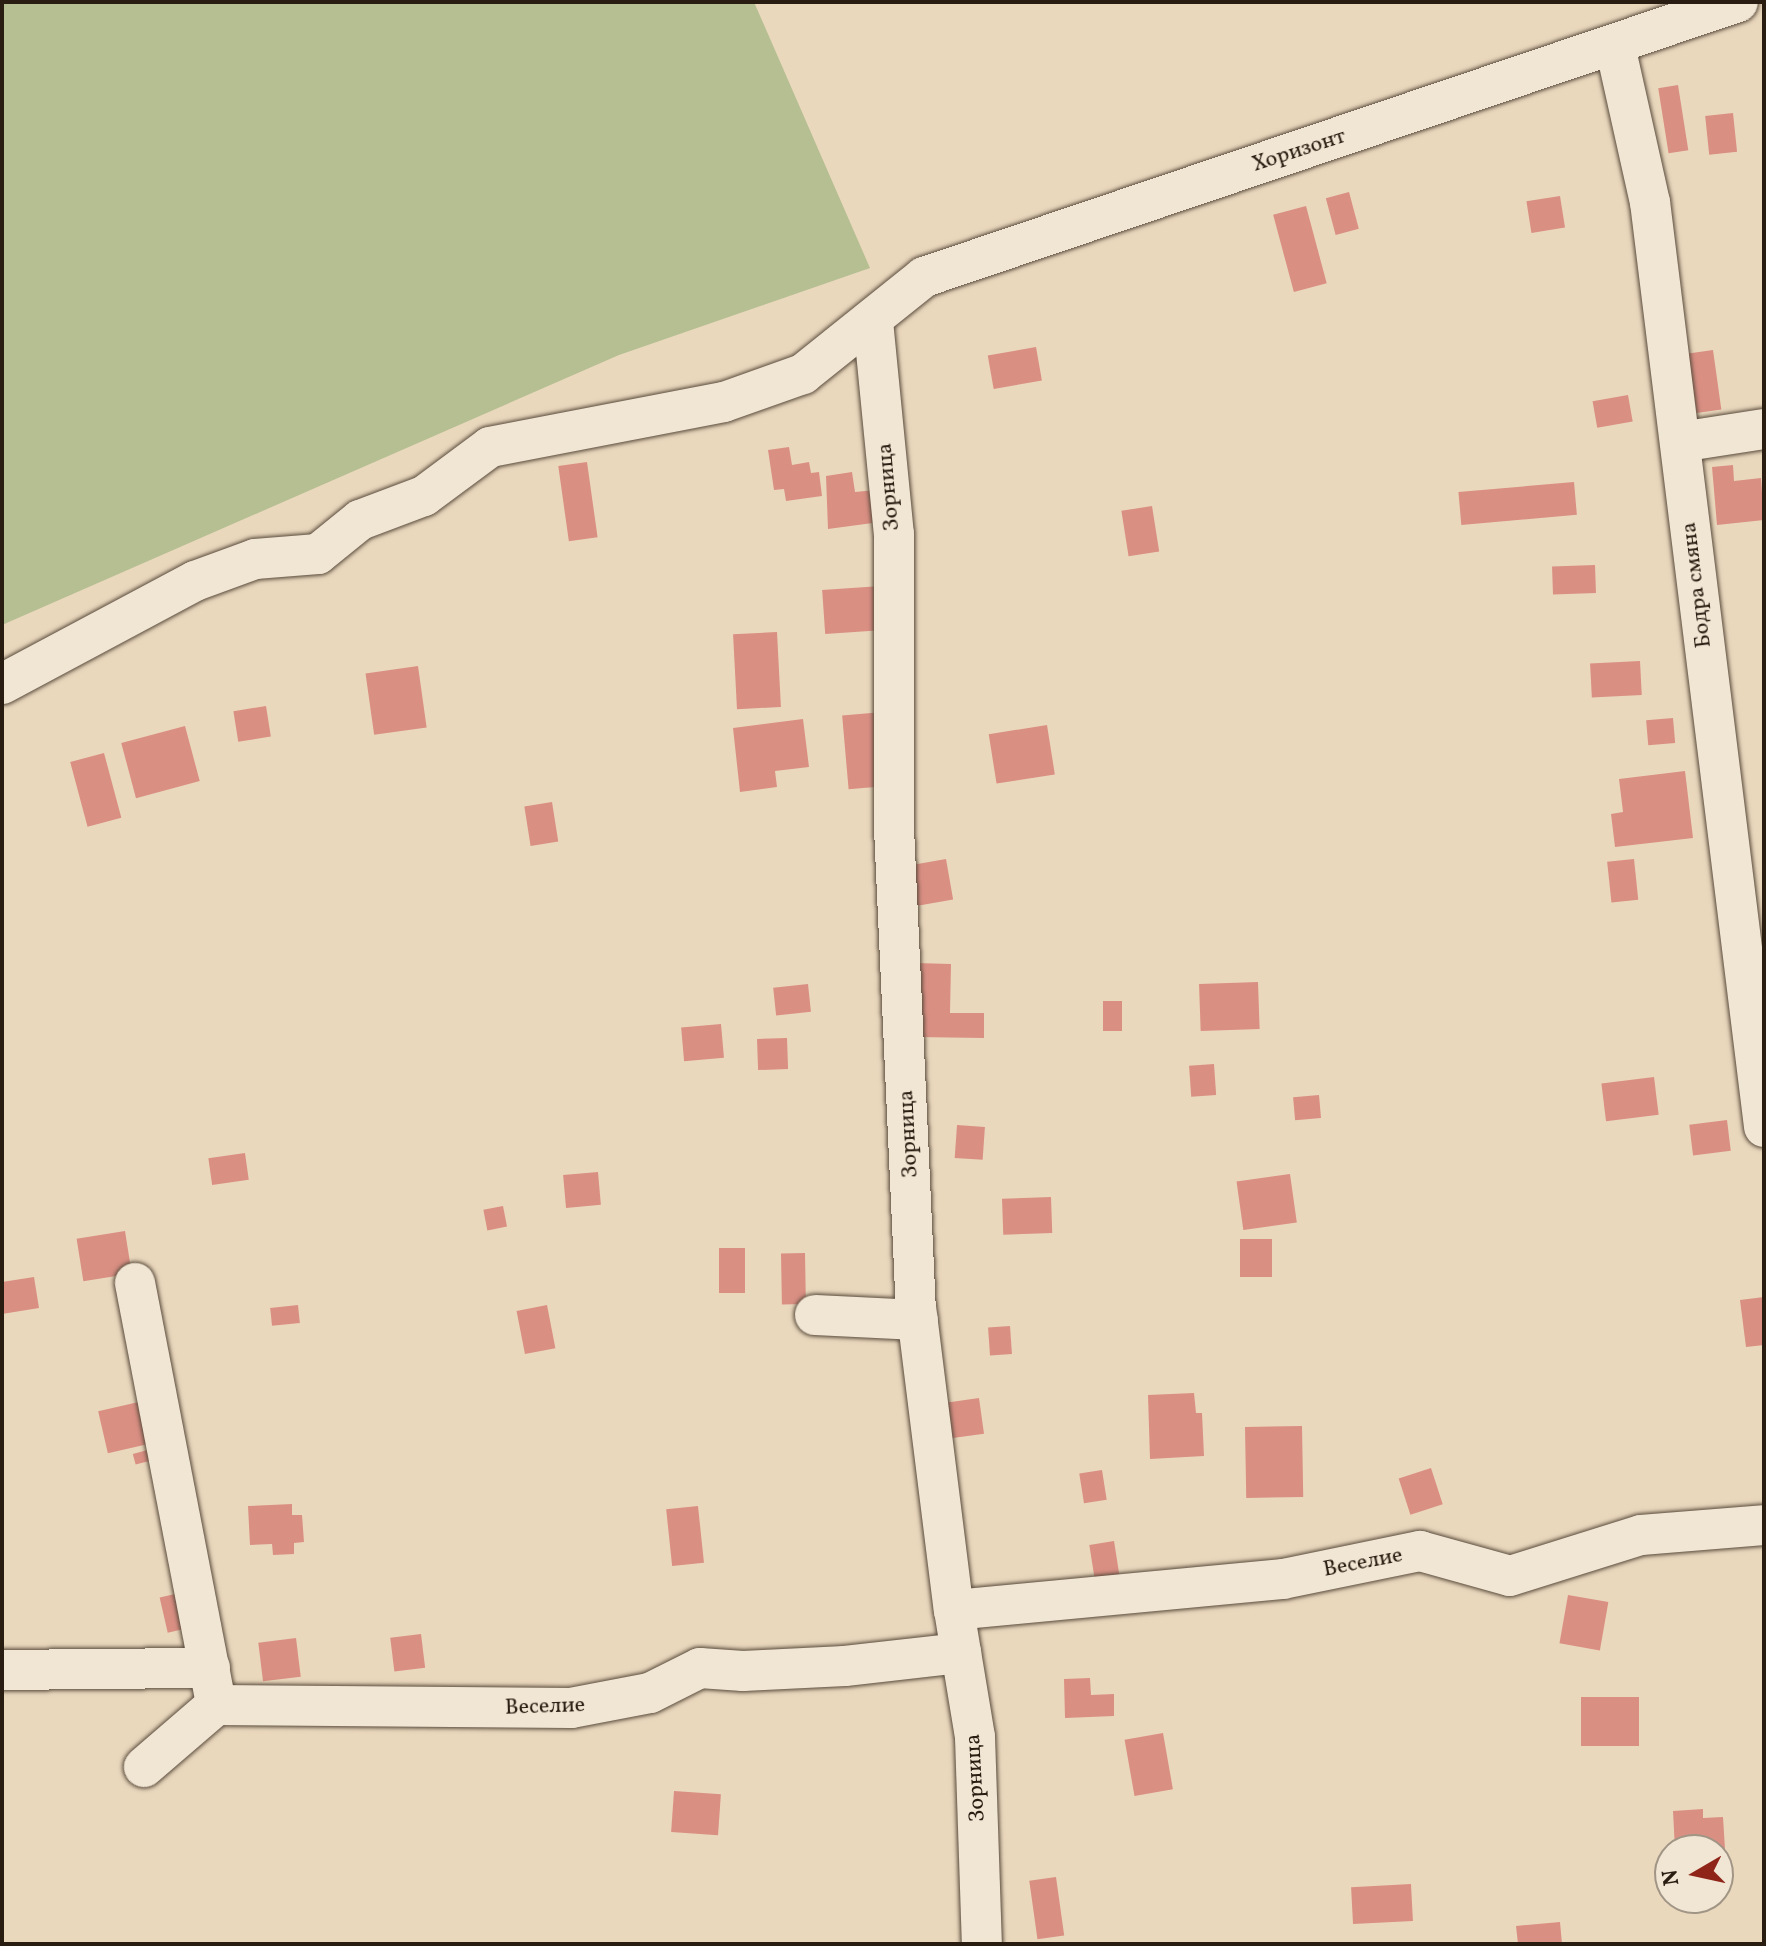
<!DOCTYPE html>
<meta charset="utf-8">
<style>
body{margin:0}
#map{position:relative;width:1766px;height:1946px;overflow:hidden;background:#ead8bd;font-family:Vollkorn,serif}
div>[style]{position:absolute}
.green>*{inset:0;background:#b5bf92}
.building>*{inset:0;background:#da8f83;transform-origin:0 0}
.roads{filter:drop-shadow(0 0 2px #594b3c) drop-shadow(0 0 2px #594b3c)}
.minor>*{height:40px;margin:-20px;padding:0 20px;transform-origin:20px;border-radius:20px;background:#f1e6d4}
span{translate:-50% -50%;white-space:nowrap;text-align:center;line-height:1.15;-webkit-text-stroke:7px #f1e6d4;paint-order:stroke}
.street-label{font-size:22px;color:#291c11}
.frame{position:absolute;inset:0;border:4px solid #291c11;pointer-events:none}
.north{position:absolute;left:1654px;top:1834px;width:80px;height:80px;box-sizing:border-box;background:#f1e6d4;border:2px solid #a19586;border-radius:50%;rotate:261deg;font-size:22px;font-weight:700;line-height:32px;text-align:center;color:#291c11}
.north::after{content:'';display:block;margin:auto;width:28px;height:36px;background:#8f2418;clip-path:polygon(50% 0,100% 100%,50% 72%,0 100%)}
</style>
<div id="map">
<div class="green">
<i style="clip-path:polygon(2px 2px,754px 2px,870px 268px,619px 355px,2px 625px)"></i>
</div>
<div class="building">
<i style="left:1678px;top:85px;width:66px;height:20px;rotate:81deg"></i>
<i style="left:1733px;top:113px;width:39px;height:28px;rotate:84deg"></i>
<i style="left:1349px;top:192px;width:38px;height:24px;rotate:75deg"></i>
<i style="left:1560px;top:196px;width:32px;height:34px;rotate:81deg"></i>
<i style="left:1306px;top:206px;width:80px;height:34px;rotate:75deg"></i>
<i style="left:1036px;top:347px;width:34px;height:49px;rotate:80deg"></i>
<i style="left:1713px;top:350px;width:60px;height:25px;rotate:82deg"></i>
<i style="left:1628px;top:395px;width:27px;height:36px;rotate:80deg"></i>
<i style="clip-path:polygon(789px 447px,792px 465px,809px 462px,811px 473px,819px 472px,822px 496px,786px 501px,784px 489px,774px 490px,768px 450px)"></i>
<i style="left:587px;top:462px;width:76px;height:29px;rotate:82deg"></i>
<i style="clip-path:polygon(1733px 465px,1734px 481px,1761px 478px,1764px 520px,1717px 525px,1712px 467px)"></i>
<i style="clip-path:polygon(852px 472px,855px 492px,876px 490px,880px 522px,828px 529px,826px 476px)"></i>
<i style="left:1574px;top:482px;width:33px;height:116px;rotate:85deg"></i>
<i style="left:1152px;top:506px;width:46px;height:31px;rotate:81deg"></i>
<i style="left:1595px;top:565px;width:28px;height:43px;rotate:88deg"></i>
<i style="left:881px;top:586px;width:44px;height:59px;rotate:86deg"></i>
<i style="left:777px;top:632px;width:75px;height:44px;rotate:87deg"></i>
<i style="left:1640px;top:661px;width:34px;height:50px;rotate:87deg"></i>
<i style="left:418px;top:666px;width:62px;height:53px;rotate:82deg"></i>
<i style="left:266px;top:706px;width:31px;height:33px;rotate:81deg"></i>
<i style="left:883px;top:712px;width:74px;height:41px;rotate:85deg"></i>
<i style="left:1673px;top:718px;width:25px;height:27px;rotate:85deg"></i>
<i style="clip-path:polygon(803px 719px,809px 767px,775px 771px,777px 787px,740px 792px,733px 728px)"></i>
<i style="left:1047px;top:725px;width:50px;height:59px;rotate:81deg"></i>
<i style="left:185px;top:726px;width:57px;height:66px;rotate:75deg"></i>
<i style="left:104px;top:753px;width:67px;height:35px;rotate:75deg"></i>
<i style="clip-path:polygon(1685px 771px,1693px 838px,1615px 847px,1611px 814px,1623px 812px,1619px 779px)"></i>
<i style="left:552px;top:802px;width:40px;height:28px;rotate:81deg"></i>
<i style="left:946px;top:859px;width:41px;height:36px;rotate:80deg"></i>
<i style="left:1634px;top:859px;width:41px;height:27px;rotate:84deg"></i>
<i style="clip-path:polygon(916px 963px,951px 964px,950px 1013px,984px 1013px,984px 1038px,915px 1037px)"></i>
<i style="left:1258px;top:982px;width:47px;height:59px;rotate:88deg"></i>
<i style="left:808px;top:984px;width:28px;height:35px;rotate:84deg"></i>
<i style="left:1103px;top:1001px;width:19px;height:30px"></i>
<i style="left:721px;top:1024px;width:34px;height:40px;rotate:85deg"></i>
<i style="left:787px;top:1038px;width:31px;height:30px;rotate:88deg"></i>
<i style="left:1214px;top:1064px;width:31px;height:25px;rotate:86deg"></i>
<i style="left:1654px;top:1077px;width:38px;height:53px;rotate:83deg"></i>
<i style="left:1319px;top:1095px;width:23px;height:26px;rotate:85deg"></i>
<i style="left:1727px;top:1120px;width:31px;height:38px;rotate:83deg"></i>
<i style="left:957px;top:1125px;width:28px;height:33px;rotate:4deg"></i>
<i style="left:245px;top:1153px;width:27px;height:37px;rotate:82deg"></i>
<i style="left:598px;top:1172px;width:33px;height:35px;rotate:85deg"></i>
<i style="left:1290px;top:1174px;width:49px;height:54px;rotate:82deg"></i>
<i style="left:1051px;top:1197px;width:36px;height:49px;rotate:88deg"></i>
<i style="left:503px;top:1206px;width:21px;height:20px;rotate:79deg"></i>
<i style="left:125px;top:1231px;width:43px;height:49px;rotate:81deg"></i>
<i style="left:1240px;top:1239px;width:32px;height:38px"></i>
<i style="left:719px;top:1248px;width:26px;height:45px"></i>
<i style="left:805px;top:1253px;width:51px;height:24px;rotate:89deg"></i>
<i style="clip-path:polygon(34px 1277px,39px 1308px,2px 1314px,2px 1282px)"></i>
<i style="clip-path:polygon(1764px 1297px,1764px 1345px,1746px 1347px,1740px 1300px)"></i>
<i style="left:298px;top:1305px;width:18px;height:28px;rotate:84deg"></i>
<i style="left:547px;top:1305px;width:44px;height:31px;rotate:79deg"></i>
<i style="left:1010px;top:1326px;width:28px;height:22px;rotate:86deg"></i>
<i style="clip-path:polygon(1194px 1393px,1196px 1413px,1202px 1413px,1204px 1456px,1150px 1459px,1148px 1395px)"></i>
<i style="left:979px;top:1398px;width:36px;height:37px;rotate:82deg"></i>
<i style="left:143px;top:1401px;width:43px;height:46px;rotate:77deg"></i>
<i style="left:1302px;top:1426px;width:71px;height:57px;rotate:89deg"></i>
<i style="left:155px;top:1448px;width:11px;height:23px;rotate:75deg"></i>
<i style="left:1431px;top:1468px;width:38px;height:34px;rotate:72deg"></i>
<i style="left:1102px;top:1470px;width:30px;height:23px;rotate:81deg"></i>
<i style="clip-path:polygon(292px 1504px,292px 1515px,302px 1515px,304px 1542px,294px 1543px,294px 1554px,273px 1555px,272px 1544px,250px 1545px,248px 1506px)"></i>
<i style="left:698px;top:1506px;width:57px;height:32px;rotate:84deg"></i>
<i style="left:1114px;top:1541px;width:40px;height:25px;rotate:81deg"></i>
<i style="left:184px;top:1592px;width:36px;height:25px;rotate:77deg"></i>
<i style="left:1568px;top:1595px;width:41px;height:49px;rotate:10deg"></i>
<i style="left:421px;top:1634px;width:34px;height:31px;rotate:83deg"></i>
<i style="left:296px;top:1638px;width:39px;height:38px;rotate:83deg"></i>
<i style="clip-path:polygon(1090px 1678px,1091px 1695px,1114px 1694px,1114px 1716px,1065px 1718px,1064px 1679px)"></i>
<i style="left:1581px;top:1697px;width:58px;height:49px"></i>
<i style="left:1163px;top:1733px;width:57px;height:39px;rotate:80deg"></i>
<i style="left:674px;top:1791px;width:47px;height:41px;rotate:4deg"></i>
<i style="clip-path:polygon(1703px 1809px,1703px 1818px,1723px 1817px,1726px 1865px,1718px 1866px,1718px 1850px,1675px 1850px,1673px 1811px)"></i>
<i style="left:1056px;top:1877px;width:59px;height:27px;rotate:82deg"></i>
<i style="left:1411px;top:1884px;width:37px;height:60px;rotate:87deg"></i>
<i style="clip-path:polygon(1560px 1922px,1562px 1944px,1518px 1944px,1516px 1926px)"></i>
</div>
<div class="roads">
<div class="minor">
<i style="left:1615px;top:46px;width:160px;rotate:77.4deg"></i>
<i style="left:1650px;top:202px;width:932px;rotate:82.97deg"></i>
<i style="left:873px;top:321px;width:214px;rotate:84.4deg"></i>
<i style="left:894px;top:534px;width:294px;rotate:90deg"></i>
<i style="left:894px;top:828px;width:480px;rotate:87.4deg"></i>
<i style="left:916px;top:1307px;width:305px;rotate:82.9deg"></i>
<i style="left:954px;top:1610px;width:129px;rotate:80.6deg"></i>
<i style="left:975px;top:1737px;width:207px;rotate:88.1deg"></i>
<i style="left:1680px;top:442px;width:85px;rotate:-8.8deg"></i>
<i style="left:2px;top:684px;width:219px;rotate:-28.1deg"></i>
<i style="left:195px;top:581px;width:64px;rotate:-20.1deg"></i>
<i style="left:255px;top:559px;width:63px;rotate:-4.5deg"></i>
<i style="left:318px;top:554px;width:54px;rotate:-39deg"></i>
<i style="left:360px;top:520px;width:68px;rotate:-20.6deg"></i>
<i style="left:424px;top:496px;width:82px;rotate:-36.6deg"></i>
<i style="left:490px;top:447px;width:238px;rotate:-10.9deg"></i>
<i style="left:724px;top:402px;width:84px;rotate:-19.5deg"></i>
<i style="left:803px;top:374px;width:155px;rotate:-38.7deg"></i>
<i style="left:924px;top:277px;width:859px;rotate:-18.67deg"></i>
<i style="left:135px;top:1283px;width:430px;rotate:79.1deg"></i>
<i style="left:815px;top:1315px;width:103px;rotate:2.8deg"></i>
<i style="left:954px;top:1610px;width:330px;rotate:-5.4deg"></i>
<i style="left:1283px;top:1579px;width:140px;rotate:-11.6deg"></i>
<i style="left:1420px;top:1551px;width:93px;rotate:15.5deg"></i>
<i style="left:1510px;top:1576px;width:137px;rotate:-17.4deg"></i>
<i style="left:1641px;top:1535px;width:123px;rotate:-4.6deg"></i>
<i style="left:2px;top:1670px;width:208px;rotate:-0.6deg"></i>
<i style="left:144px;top:1767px;width:95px;rotate:-40.7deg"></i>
<i style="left:216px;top:1705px;width:355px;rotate:0.5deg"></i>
<i style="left:571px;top:1708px;width:80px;rotate:-10.8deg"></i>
<i style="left:650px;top:1693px;width:56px;rotate:-26.6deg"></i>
<i style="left:700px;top:1668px;width:43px;rotate:4deg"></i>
<i style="left:743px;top:1671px;width:102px;rotate:-2.8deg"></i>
<i style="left:845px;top:1666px;width:117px;rotate:-6.4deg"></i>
</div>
</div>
<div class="street-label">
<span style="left:1299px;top:151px;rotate:-18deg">Хоризонт</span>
<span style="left:889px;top:487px;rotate:-95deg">Зорница</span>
<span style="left:1697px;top:585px;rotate:-97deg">Бодра смяна</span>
<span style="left:909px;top:1134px;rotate:-93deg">Зорница</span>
<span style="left:1363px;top:1563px;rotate:-11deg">Веселие</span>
<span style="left:545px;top:1707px;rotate:-2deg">Веселие</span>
<span style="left:976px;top:1778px;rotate:-93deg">Зорница</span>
</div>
<div class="frame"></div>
<div class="north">N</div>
</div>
